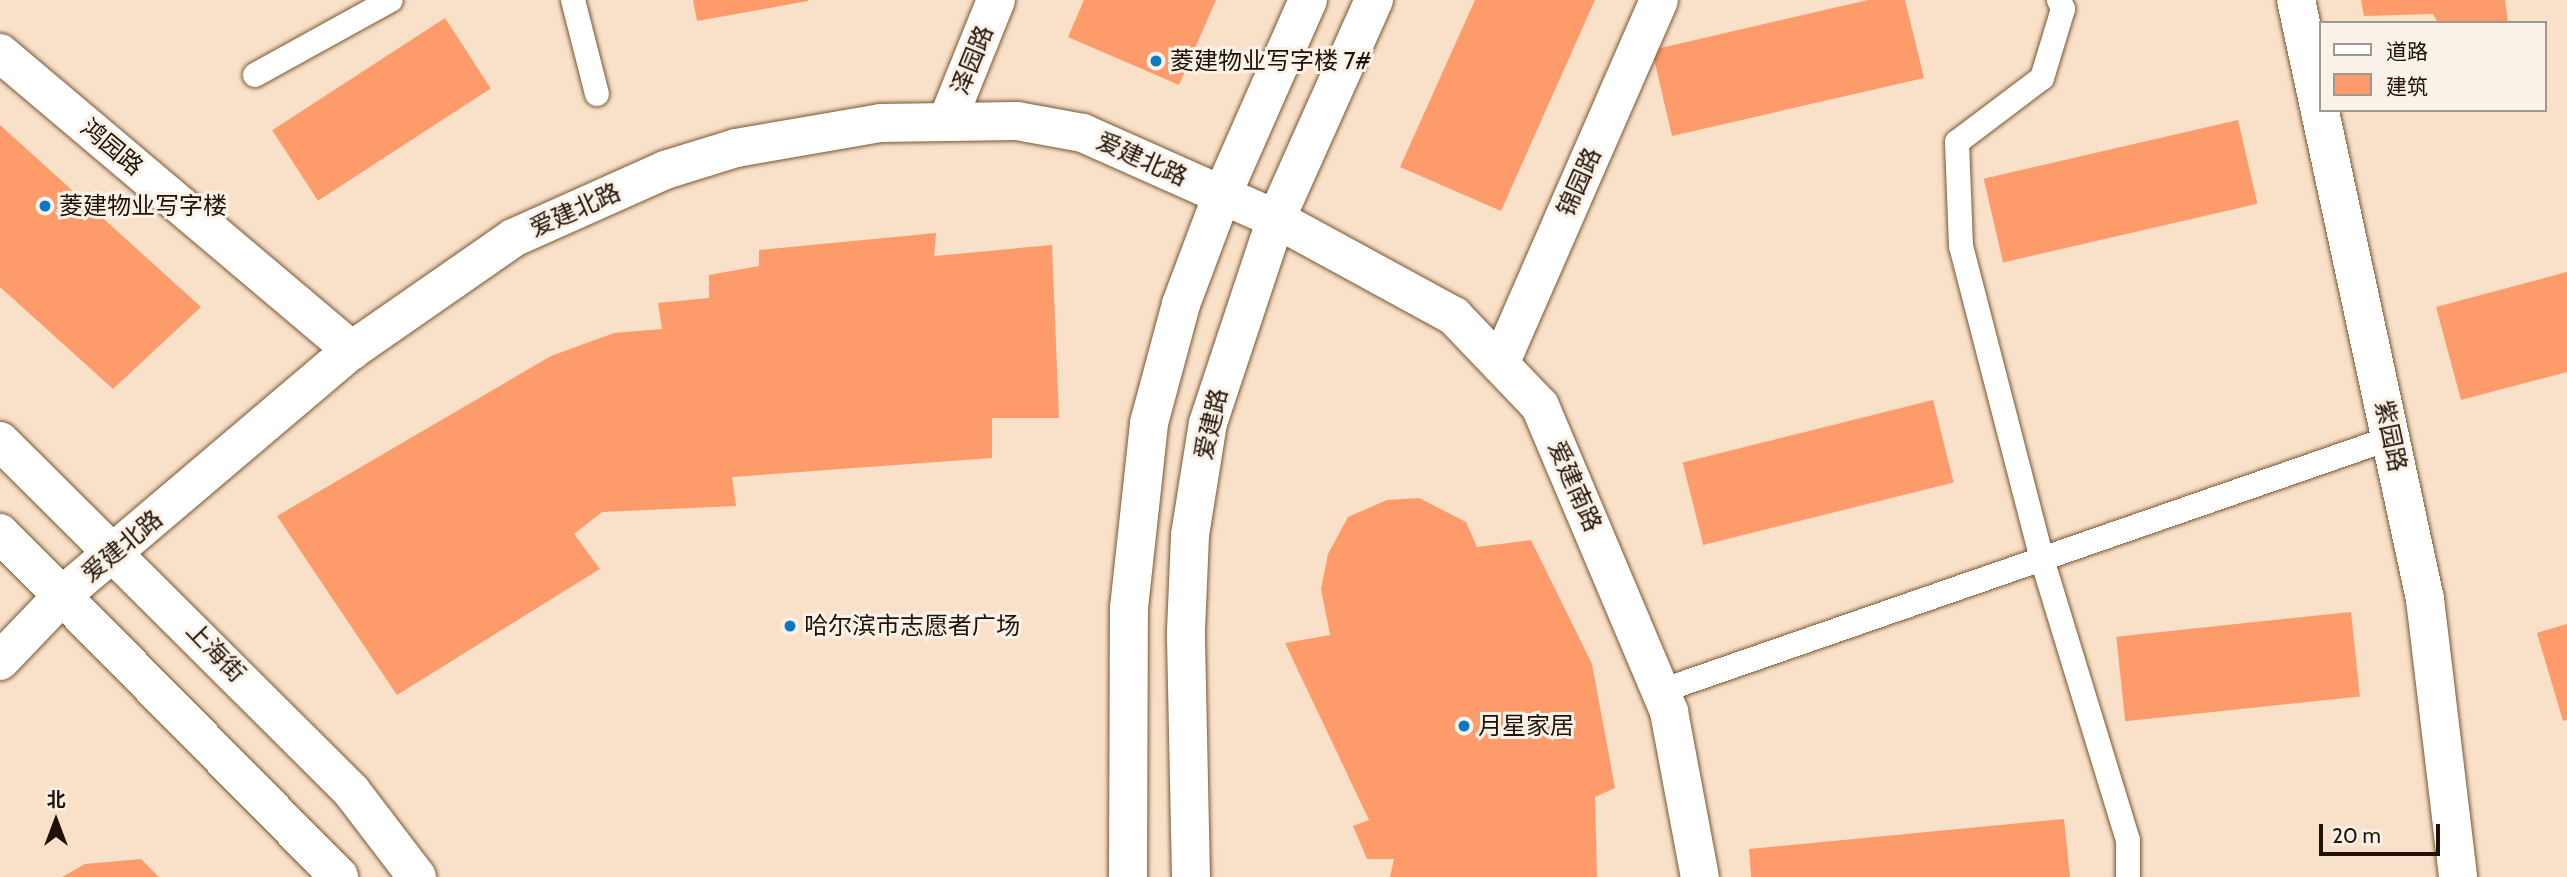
<!DOCTYPE html>
<meta charset="utf-8">
<style>
body{margin:0}
#map{position:relative;width:2567px;height:877px;overflow:hidden;background:#f9e1c9;font-family:Cabin,"Noto Sans SC",sans-serif}
div>[style]{position:absolute}
.building>*{inset:0;background:#fd9b6a;transform-origin:0 0}
.roads{filter:drop-shadow(0 0 2px #7a5732) drop-shadow(0 0 2px #7a5732)}
.service>*{height:24px;margin:-12px;padding:0 12px;transform-origin:12px;border-radius:12px;background:#fff}
.minor>*{height:38px;margin:-19px;padding:0 19px;transform-origin:19px;border-radius:19px;background:#fff}
.tertiary>*{height:38px;margin:-19px;padding:0 19px;transform-origin:19px;border-radius:19px;background:#fff}
.secondary>*{height:38px;margin:-19px;padding:0 19px;transform-origin:19px;border-radius:19px;background:#fff}
.primary>*{height:38px;margin:-19px;padding:0 19px;transform-origin:19px;border-radius:19px;background:#fff}
.dots>*{width:19px;height:19px;translate:-50% -50%;box-sizing:border-box;border:4px solid #faf1e9;border-radius:50%}
span{translate:-50% -50%;white-space:nowrap;text-align:center;line-height:1.15;-webkit-text-stroke:6px #faf1e9;paint-order:stroke}
.street-label{font-size:24px;color:#1f1103}
.poi-label{font-size:24px;color:#1f1103}
.left{translate:0 -50%;text-align:left}
.legend{position:absolute;left:2319px;top:21px;width:228px;height:91px;box-sizing:border-box;background:#faf1e9;border:2px solid #a2978d;margin:0;padding:9px 12px;list-style:none;font-size:21px;color:#1f1103}
.legend li{display:flex;align-items:center;gap:14px;height:35px}
.legend b{width:35px;border:2px solid #a2978d}
.north{position:absolute;left:21px;top:786px;width:70px;height:70px;-webkit-text-stroke:5px #faf1e9;paint-order:stroke;rotate:0deg;font-size:19px;font-weight:700;line-height:28px;text-align:center;color:#1f1103}
.north::after{content:'';display:block;margin:auto;width:24px;height:32px;background:#1f1103;clip-path:polygon(50% 0,100% 100%,50% 72%,0 100%)}
.scale{position:absolute;left:2319px;top:824px;width:121px;height:32px;box-sizing:border-box;border:4px solid #1f1103;border-top:0;padding-left:9px;font-size:21px;line-height:24px;white-space:nowrap;color:#1f1103;-webkit-text-stroke:5px #faf1e9;paint-order:stroke}
</style>
<div id="map">
<div class="building">
<i style="clip-path:polygon(693px 0,808px 0,808px 1px,697px 21px)"></i>
<i style="clip-path:polygon(1084px 0,1216px 0,1179px 85px,1068px 37px)"></i>
<i style="clip-path:polygon(1475px 0,1595px 0,1501px 211px,1400px 167px)"></i>
<i style="clip-path:polygon(1868px 0,1905px 0,1924px 78px,1672px 136px,1652px 50px)"></i>
<i style="clip-path:polygon(2361px 0,2505px 0,2508px 23px,2438px 23px,2433px 14px,2364px 16px)"></i>
<i style="left:445px;top:18px;width:84px;height:206px;rotate:57deg"></i>
<i style="left:2238px;top:120px;width:86px;height:261px;rotate:77deg"></i>
<i style="clip-path:polygon(0 125px,201px 307px,113px 389px,0 287px)"></i>
<i style="clip-path:polygon(936px 233px,934px 256px,1052px 245px,1059px 418px,992px 418px,992px 458px,732px 477px,736px 506px,602px 512px,574px 534px,600px 569px,397px 695px,277px 516px,551px 356px,614px 333px,662px 329px,658px 303px,709px 298px,709px 275px,759px 266px,759px 250px)"></i>
<i style="clip-path:polygon(2567px 272px,2567px 372px,2461px 400px,2436px 307px)"></i>
<i style="left:1933px;top:400px;width:85px;height:258px;rotate:76deg"></i>
<i style="clip-path:polygon(1419px 498px,1466px 522px,1477px 547px,1531px 540px,1592px 664px,1615px 788px,1595px 797px,1597px 877px,1390px 877px,1394px 859px,1367px 859px,1353px 826px,1369px 820px,1285px 643px,1330px 635px,1321px 589px,1328px 554px,1348px 517px,1387px 500px)"></i>
<i style="left:2351px;top:612px;width:85px;height:236px;rotate:84deg"></i>
<i style="clip-path:polygon(2567px 624px,2567px 720px,2563px 721px,2537px 633px)"></i>
<i style="clip-path:polygon(2064px 819px,2070px 877px,1751px 877px,1749px 849px)"></i>
<i style="clip-path:polygon(141px 859px,159px 877px,62px 877px,85px 864px)"></i>
</div>
<div class="roads">
<div class="service">
<i style="left:573px;top:0;width:97px;rotate:75.7deg"></i>
<i style="left:2059px;top:0;width:10px;rotate:66deg"></i>
<i style="left:2063px;top:9px;width:72px;rotate:106.9deg"></i>
<i style="left:2042px;top:78px;width:106px;rotate:143deg"></i>
<i style="left:1957px;top:142px;width:104px;rotate:87.8deg"></i>
<i style="left:1961px;top:246px;width:323px;rotate:75.5deg"></i>
<i style="left:2042px;top:559px;width:294px;rotate:73deg"></i>
<i style="left:2128px;top:840px;width:37px;rotate:90deg"></i>
<i style="left:255px;top:75px;width:155px;rotate:-28.9deg"></i>
<i style="left:1661px;top:691px;width:773px;rotate:-19.12deg"></i>
</div>
<div class="minor">
<i style="left:0;top:53px;width:461px;rotate:40.2deg"></i>
</div>
<div class="tertiary">
<i style="left:2296px;top:0;width:613px;rotate:77.85deg"></i>
<i style="left:2425px;top:599px;width:280px;rotate:83.2deg"></i>
<i style="left:948px;top:119px;width:128px;rotate:-68deg"></i>
<i style="left:1500px;top:364px;width:397px;rotate:-66.4deg"></i>
<i style="left:0;top:661px;width:94px;rotate:-46.3deg"></i>
<i style="left:65px;top:593px;width:376px;rotate:-40.3deg"></i>
<i style="left:352px;top:350px;width:196px;rotate:-34.8deg"></i>
<i style="left:513px;top:238px;width:167px;rotate:-24.1deg"></i>
<i style="left:665px;top:170px;width:74px;rotate:-17.2deg"></i>
<i style="left:736px;top:148px;width:146px;rotate:-9.8deg"></i>
<i style="left:880px;top:123px;width:137px;rotate:-0.8deg"></i>
<i style="left:1017px;top:121px;width:67px;rotate:10.3deg"></i>
<i style="left:1083px;top:133px;width:211px;rotate:24deg"></i>
<i style="left:1276px;top:219px;width:203px;rotate:28.6deg"></i>
<i style="left:1454px;top:316px;width:124px;rotate:46.3deg"></i>
<i style="left:1540px;top:406px;width:332px;rotate:67.1deg"></i>
<i style="left:1669px;top:712px;width:168px;rotate:79.4deg"></i>
</div>
<div class="secondary">
<i style="left:1128px;top:877px;width:269px;rotate:-89.8deg"></i>
<i style="left:1129px;top:608px;width:186px;rotate:-83.8deg"></i>
<i style="left:1149px;top:423px;width:123px;rotate:-74.9deg"></i>
<i style="left:1181px;top:304px;width:116px;rotate:-69.4deg"></i>
<i style="left:1222px;top:195px;width:213px;rotate:-66.2deg"></i>
<i style="left:1191px;top:877px;width:246px;rotate:-91.2deg"></i>
<i style="left:1186px;top:631px;width:96px;rotate:-87.6deg"></i>
<i style="left:1190px;top:535px;width:113px;rotate:-80.9deg"></i>
<i style="left:1208px;top:423px;width:215px;rotate:-71.6deg"></i>
<i style="left:1276px;top:219px;width:240px;rotate:-65.9deg"></i>
</div>
<div class="primary">
<i style="left:0;top:441px;width:497px;rotate:44.9deg"></i>
<i style="left:352px;top:792px;width:107px;rotate:52.6deg"></i>
<i style="left:0;top:533px;width:483px;rotate:45.4deg"></i>
</div>
</div>
<div class="dots">
<i style="left:1156px;top:61px;background:#0b7ac4"></i>
<i style="left:45px;top:206px;background:#0b7ac4"></i>
<i style="left:790px;top:626px;background:#0b7ac4"></i>
<i style="left:1464px;top:726px;background:#0b7ac4"></i>
</div>
<div class="street-label">
<span style="left:972px;top:60px;rotate:-68deg">泽园路</span>
<span style="left:112px;top:147px;rotate:40deg">鸿园路</span>
<span style="left:1142px;top:159px;rotate:24deg">爱建北路</span>
<span style="left:1579px;top:182px;rotate:-66deg">锦园路</span>
<span style="left:575px;top:210px;rotate:-24deg">爱建北路</span>
<span style="left:1211px;top:424px;rotate:-77deg">爱建路</span>
<span style="left:2391px;top:436px;rotate:78deg">紫园路</span>
<span style="left:1575px;top:486px;rotate:66deg">爱建南路</span>
<span style="left:122px;top:546px;rotate:-40deg">爱建北路</span>
<span style="left:216px;top:652px;rotate:46deg">上海街</span>
</div>
<div class="poi-label">
<span class="left" style="left:1170px;top:61px">菱建物业写字楼 7#</span>
<span class="left" style="left:59px;top:206px">菱建物业写字楼</span>
<span class="left" style="left:804px;top:626px">哈尔滨市志愿者广场</span>
<span class="left" style="left:1478px;top:726px">月星家居</span>
</div>
<ul class="legend">
<li><b style="height:9px;background:#fff"></b>道路</li>
<li><b style="height:19px;background:#fd9b6a"></b>建筑</li>
</ul>
<div class="north">北</div>
<div class="scale">20 m</div>
</div>
